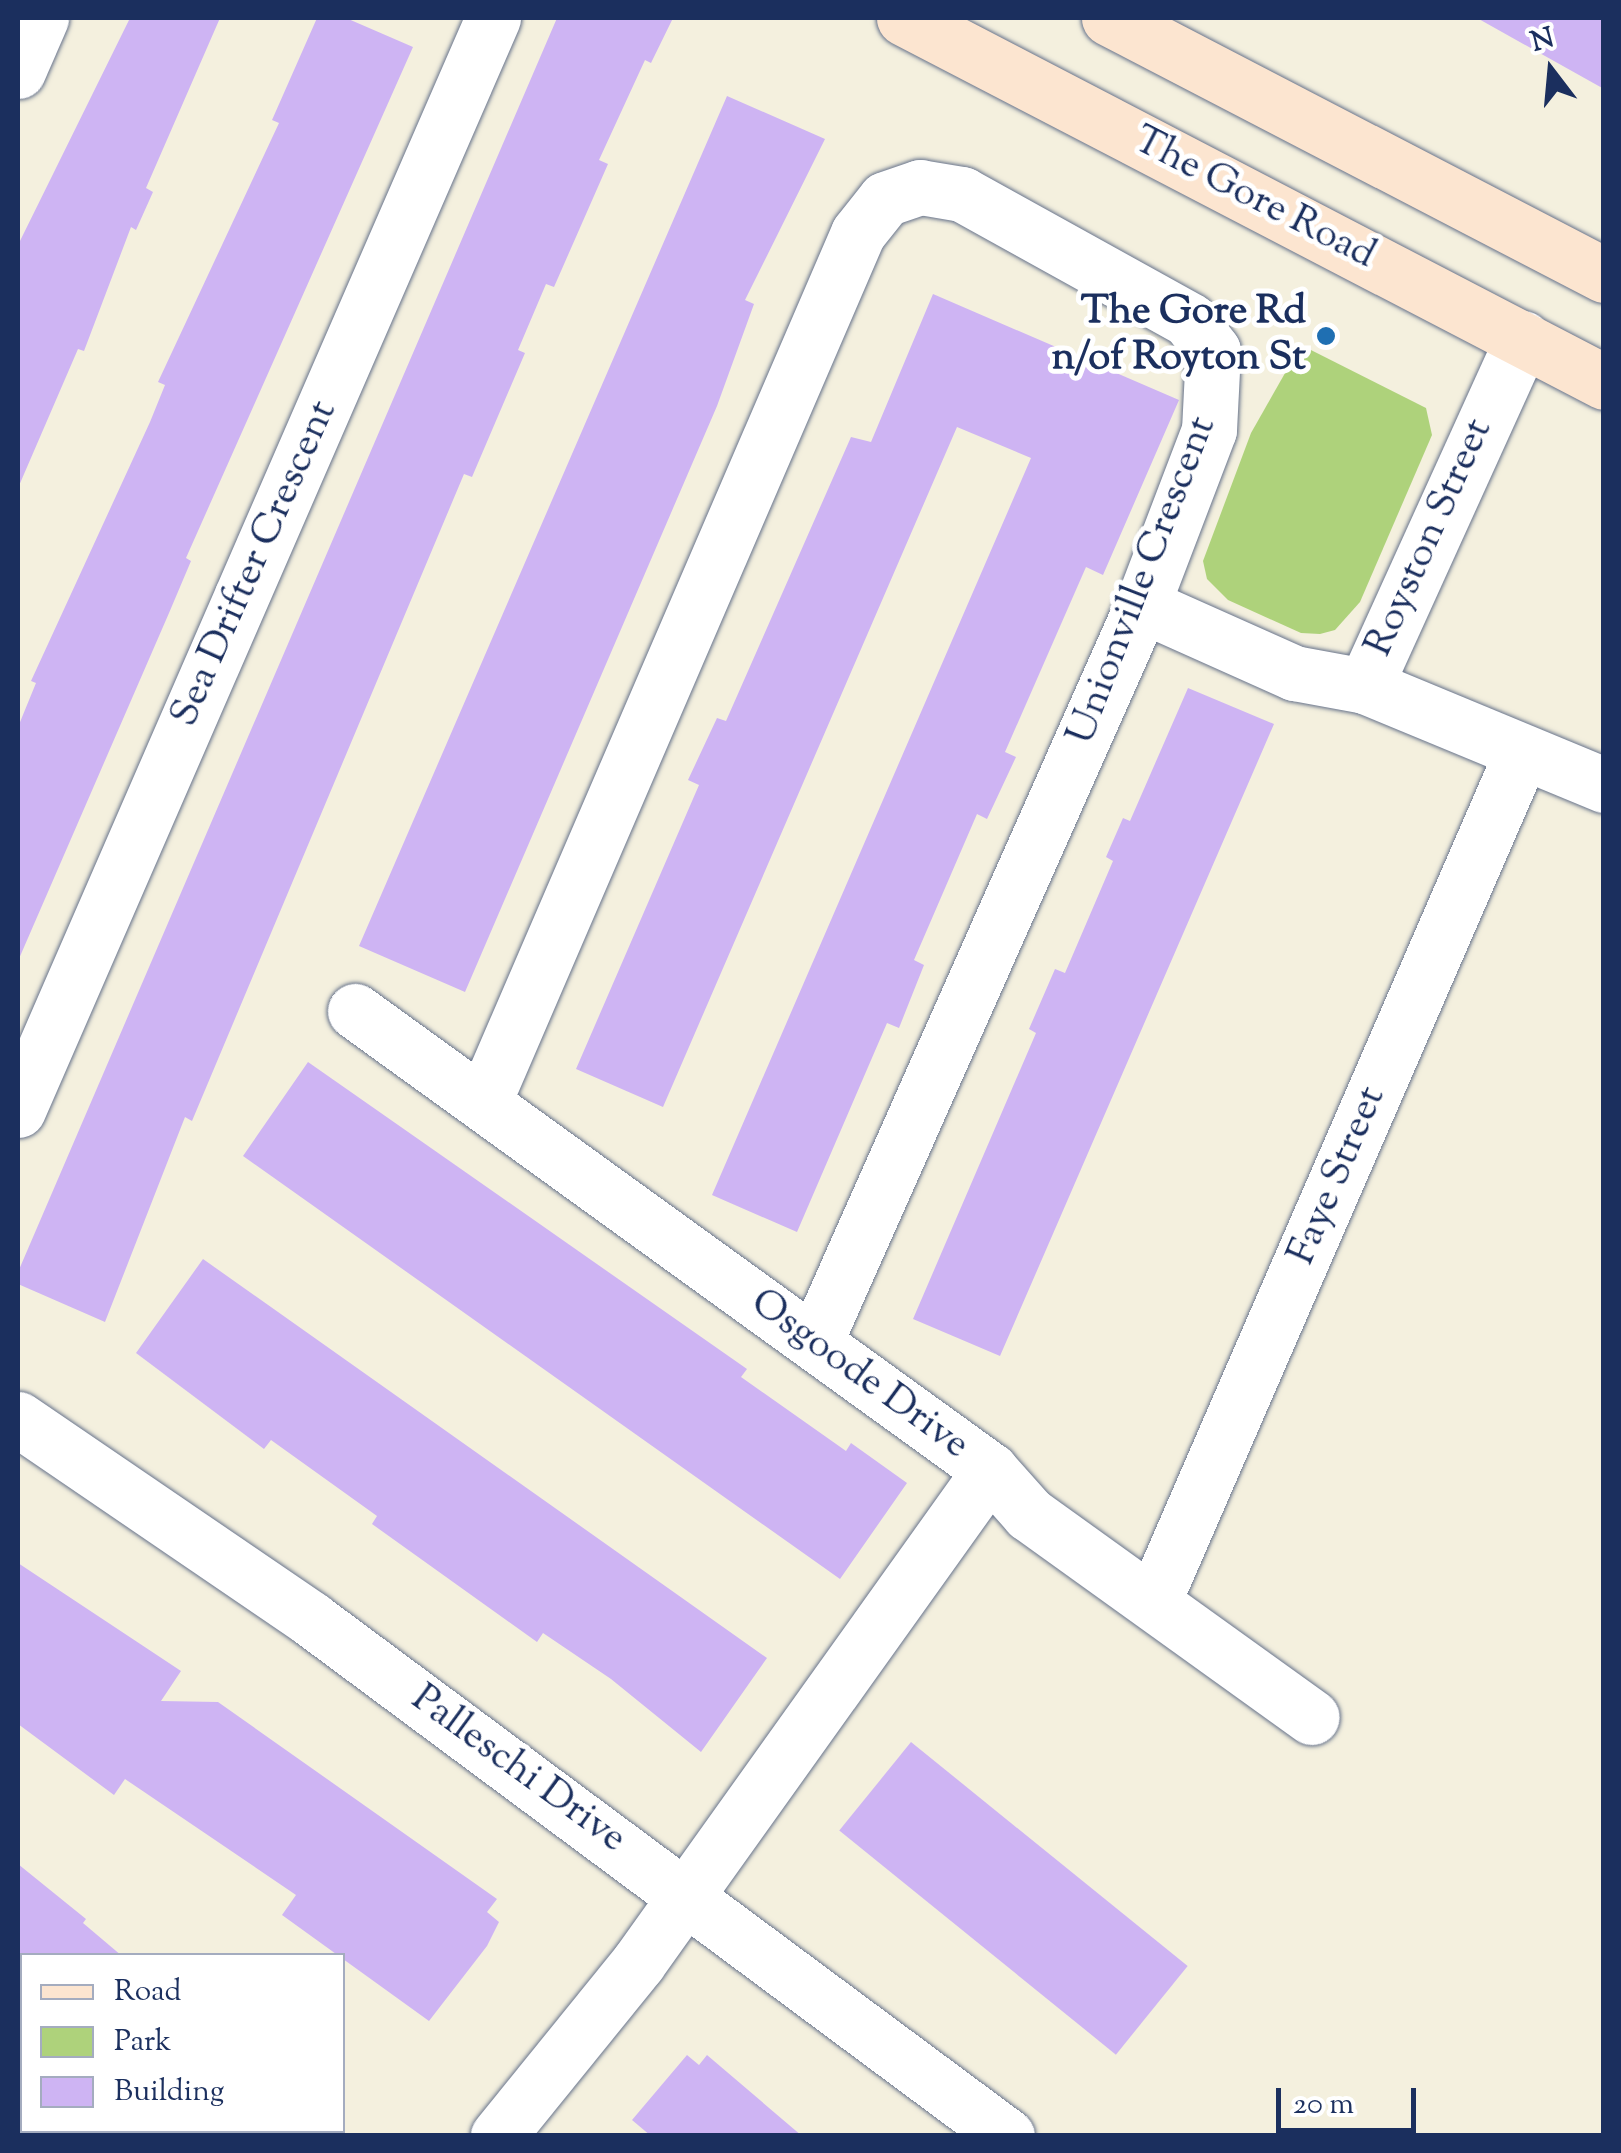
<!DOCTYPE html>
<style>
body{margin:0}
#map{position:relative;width:1621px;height:2153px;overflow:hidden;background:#f4f0de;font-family:"Sorts Mill Goudy",serif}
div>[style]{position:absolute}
.green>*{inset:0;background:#aed27b}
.building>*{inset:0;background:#ceb4f3;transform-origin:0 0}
.roads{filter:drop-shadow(0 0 2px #67738b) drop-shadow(0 0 2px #67738b)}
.minor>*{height:55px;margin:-27.5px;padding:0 27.5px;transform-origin:27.5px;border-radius:27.5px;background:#fff}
.tertiary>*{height:55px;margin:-27.5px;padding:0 27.5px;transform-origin:27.5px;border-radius:27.5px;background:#fff}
.secondary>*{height:55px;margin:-27.5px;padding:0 27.5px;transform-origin:27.5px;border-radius:27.5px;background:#fce5d0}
.dots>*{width:28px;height:28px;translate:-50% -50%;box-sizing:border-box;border:5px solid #fff;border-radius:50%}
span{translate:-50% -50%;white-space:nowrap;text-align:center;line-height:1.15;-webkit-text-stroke:10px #fff;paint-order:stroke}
.street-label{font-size:40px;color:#1b2f5e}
.poi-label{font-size:40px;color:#1b2f5e;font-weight:700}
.right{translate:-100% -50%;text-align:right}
.frame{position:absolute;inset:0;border:20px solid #1b2f5e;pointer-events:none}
.legend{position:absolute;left:20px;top:1953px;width:325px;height:180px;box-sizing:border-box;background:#fff;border:2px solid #a4acbf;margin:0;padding:12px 18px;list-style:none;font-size:30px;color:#1b2f5e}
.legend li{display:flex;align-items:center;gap:20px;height:50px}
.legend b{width:50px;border:2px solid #a4acbf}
.north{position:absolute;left:1501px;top:20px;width:100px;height:100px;-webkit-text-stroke:8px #fff;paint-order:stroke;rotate:344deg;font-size:28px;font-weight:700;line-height:40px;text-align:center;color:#1b2f5e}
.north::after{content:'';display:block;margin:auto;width:35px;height:45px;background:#1b2f5e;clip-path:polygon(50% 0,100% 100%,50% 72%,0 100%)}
.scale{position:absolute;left:1276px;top:2088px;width:140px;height:45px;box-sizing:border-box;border:5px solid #1b2f5e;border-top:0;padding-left:12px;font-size:30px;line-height:35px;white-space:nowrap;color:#1b2f5e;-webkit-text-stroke:8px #fff;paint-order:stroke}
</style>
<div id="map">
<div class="green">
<i style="clip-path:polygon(1301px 345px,1426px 408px,1432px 435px,1360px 602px,1335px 630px,1320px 634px,1301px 633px,1228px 600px,1207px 579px,1203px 561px,1251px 433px)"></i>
</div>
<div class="building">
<i style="clip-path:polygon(130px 18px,220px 18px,146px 188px,153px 192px,136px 230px,131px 227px,84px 351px,78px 349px,18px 488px,18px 245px)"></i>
<i style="clip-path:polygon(317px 18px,346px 18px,413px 47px,186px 558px,191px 561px,169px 613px,18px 961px,18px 727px,36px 683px,31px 681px,150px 422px,165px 385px,158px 382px,279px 123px,272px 120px)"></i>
<i style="clip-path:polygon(557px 18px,673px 18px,651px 63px,645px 60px,599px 160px,608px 164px,554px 287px,546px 284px,518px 350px,525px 353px,472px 477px,464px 474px,192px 1121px,185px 1117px,105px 1322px,18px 1284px,18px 1272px)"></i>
<i style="clip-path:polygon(1477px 18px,1604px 18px,1604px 89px)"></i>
<i style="clip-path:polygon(727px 96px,825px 139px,745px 300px,754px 304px,717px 406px,465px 992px,359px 946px)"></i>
<i style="clip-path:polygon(933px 294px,1179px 400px,1103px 575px,1086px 567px,1005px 752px,1016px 757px,987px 819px,977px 814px,914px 960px,924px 965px,899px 1028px,887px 1023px,797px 1232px,712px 1195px,1031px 458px,957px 427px,663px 1107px,576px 1069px,699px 785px,688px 780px,717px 718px,726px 721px,851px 437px,871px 442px)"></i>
<i style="clip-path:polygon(1188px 688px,1274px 724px,1000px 1356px,913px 1319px,1036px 1033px,1029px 1029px,1055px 969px,1065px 973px,1113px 861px,1106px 857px,1123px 818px,1130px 821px)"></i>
<i style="clip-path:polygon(308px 1062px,747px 1369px,741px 1377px,846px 1451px,851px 1443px,907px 1483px,840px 1579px,243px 1156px)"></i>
<i style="clip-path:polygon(203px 1259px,767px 1658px,701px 1752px,611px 1679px,543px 1633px,537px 1642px,372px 1524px,377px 1516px,271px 1440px,264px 1449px,136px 1353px)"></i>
<i style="clip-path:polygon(18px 1563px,181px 1671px,161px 1701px,218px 1702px,497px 1899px,487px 1912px,499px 1922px,487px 1946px,429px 2021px,282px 1915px,296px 1895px,125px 1779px,114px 1795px,18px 1724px)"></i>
<i style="left:911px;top:1742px;width:356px;height:114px;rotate:39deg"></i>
<i style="clip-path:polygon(18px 1864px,86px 1919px,83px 1923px,122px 1956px,18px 1956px)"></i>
<i style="clip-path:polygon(687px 2055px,699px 2065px,707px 2055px,802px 2136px,651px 2136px,632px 2120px)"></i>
</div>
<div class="roads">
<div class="minor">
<i style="left:18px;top:71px;width:58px;rotate:-66.5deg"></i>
<i style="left:1142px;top:605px;width:167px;rotate:24.1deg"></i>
<i style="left:1294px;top:673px;width:72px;rotate:10.4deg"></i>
<i style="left:1365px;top:686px;width:259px;rotate:22.5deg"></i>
<i style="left:1365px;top:686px;width:382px;rotate:-65.6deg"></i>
<i style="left:355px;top:1011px;width:784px;rotate:35.86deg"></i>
<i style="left:990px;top:1470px;width:606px;rotate:125.53deg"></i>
<i style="left:638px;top:1963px;width:223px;rotate:129deg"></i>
<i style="left:484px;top:1101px;width:945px;rotate:-66.69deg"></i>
<i style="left:858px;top:233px;width:43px;rotate:-51.5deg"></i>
<i style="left:885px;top:199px;width:37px;rotate:-19deg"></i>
<i style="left:920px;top:187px;width:43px;rotate:9.5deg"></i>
<i style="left:962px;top:194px;width:260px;rotate:29deg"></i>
<i style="left:1189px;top:320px;width:39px;rotate:52deg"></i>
<i style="left:1213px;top:351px;width:79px;rotate:92.9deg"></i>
<i style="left:1209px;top:430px;width:187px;rotate:110.9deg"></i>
<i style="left:1142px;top:605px;width:806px;rotate:113.93deg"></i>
<i style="left:18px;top:1110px;width:1191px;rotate:-66.49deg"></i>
<i style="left:990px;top:1470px;width:59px;rotate:48.4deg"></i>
<i style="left:1029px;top:1514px;width:348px;rotate:35.7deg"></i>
<i style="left:1154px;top:1600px;width:924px;rotate:-66.54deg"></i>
</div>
<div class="tertiary">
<i style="left:18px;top:1419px;width:355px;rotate:34.3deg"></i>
<i style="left:311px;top:1619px;width:867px;rotate:36.61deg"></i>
</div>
<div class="secondary">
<i style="left:904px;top:18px;width:789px;rotate:27.47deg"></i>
<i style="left:1109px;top:18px;width:558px;rotate:27.44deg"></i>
</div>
</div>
<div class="dots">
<i style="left:1326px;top:336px;background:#1f6fb2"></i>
</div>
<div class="street-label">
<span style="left:1254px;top:199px;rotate:27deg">The Gore Road</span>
<span style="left:1430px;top:538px;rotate:-66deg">Royston Street</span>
<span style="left:255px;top:564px;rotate:-66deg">Sea Drifter Crescent</span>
<span style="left:1143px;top:581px;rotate:-69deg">Unionville Crescent</span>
<span style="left:1338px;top:1176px;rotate:-67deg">Faye Street</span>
<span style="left:859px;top:1375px;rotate:36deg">Osgoode Drive</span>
<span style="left:518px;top:1770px;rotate:36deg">Palleschi Drive</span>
</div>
<div class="poi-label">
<span class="right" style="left:1306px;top:336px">The Gore Rd<br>n/of Royton St</span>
</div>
<div class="frame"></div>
<ul class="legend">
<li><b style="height:12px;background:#fce5d0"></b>Road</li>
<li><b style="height:28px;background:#aed27b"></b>Park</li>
<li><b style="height:28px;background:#ceb4f3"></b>Building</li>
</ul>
<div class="north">N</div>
<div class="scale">20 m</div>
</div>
